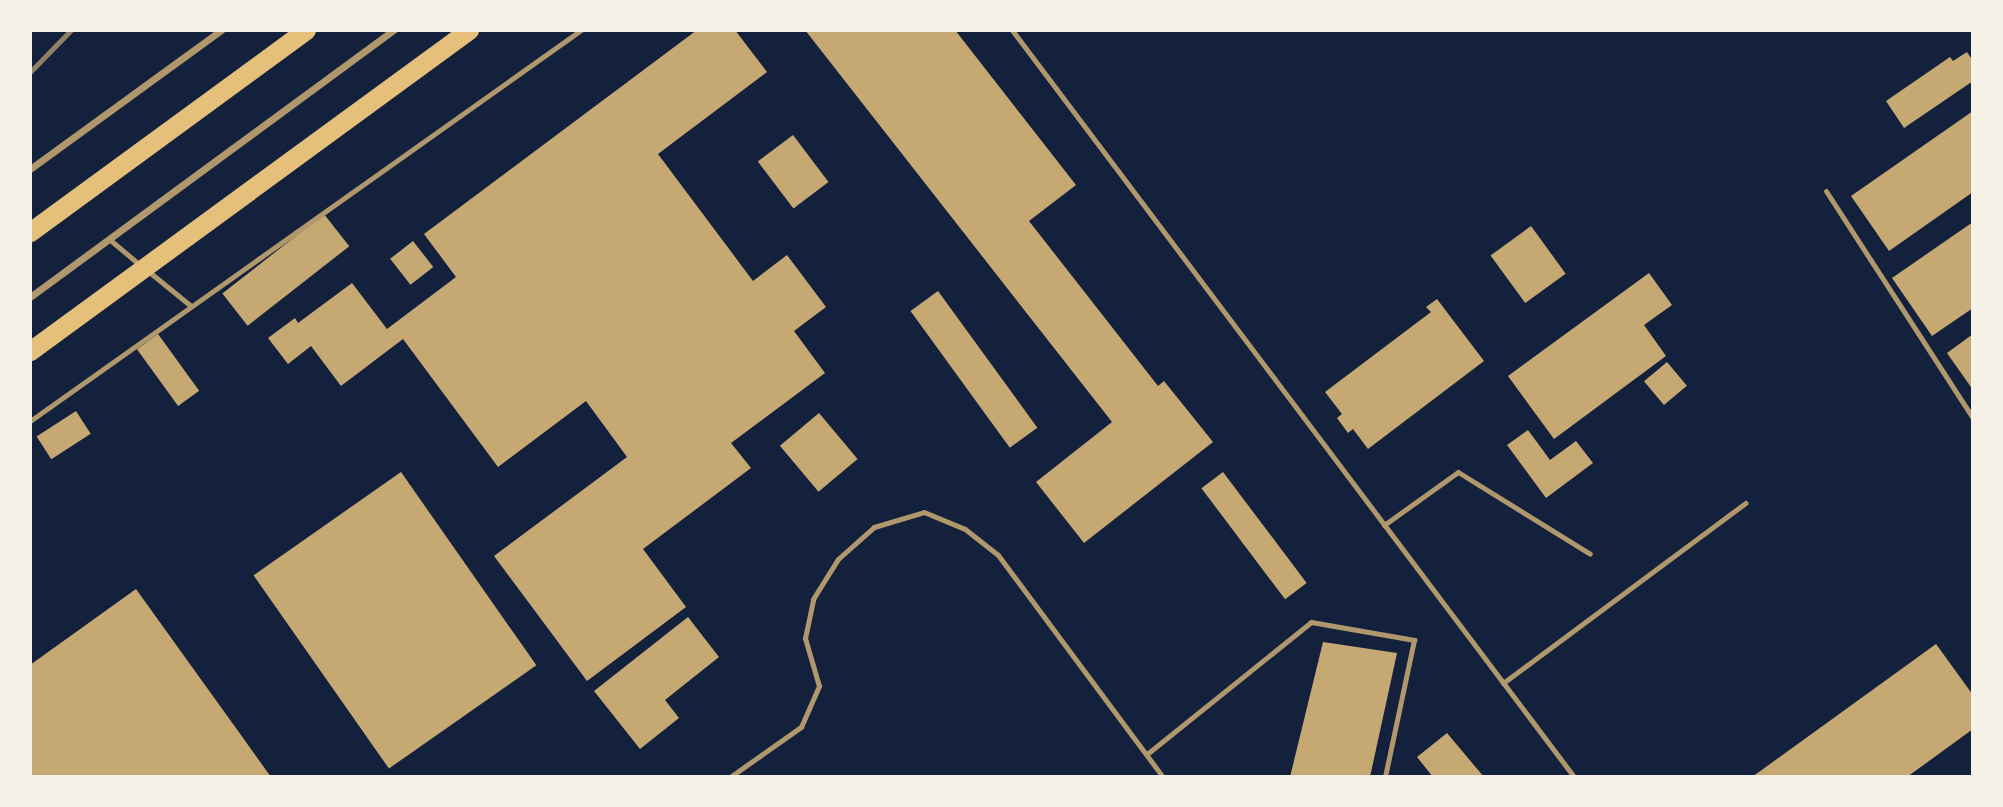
<!DOCTYPE html>
<style>
body{margin:0}
#map{position:relative;width:2003px;height:807px;overflow:hidden;background:#14213d;font-family:"Times New Roman",serif}
div>[style]{position:absolute}
.building>*{inset:0;background:#c6a872;transform-origin:0 0}
.service>*{height:5px;margin:-2.5px;padding:0 2.5px;transform-origin:2.5px;border-radius:2.5px;background:#b1986c}
.minor>*{height:7px;margin:-3.5px;padding:0 3.5px;transform-origin:3.5px;border-radius:3.5px;background:#b1986c}
.trunk>*{height:19px;margin:-9.5px;padding:0 9.5px;transform-origin:9.5px;border-radius:9.5px;background:#e5c07b}
.rail>*{height:5px;margin:-2.5px;padding:0 2.5px;transform-origin:2.5px;border-radius:2.5px;background:#918062}
span{translate:-50% -50%;white-space:nowrap;text-align:center;line-height:1.15;-webkit-text-stroke:7px #f6f1e7;paint-order:stroke}
.frame{position:absolute;inset:0;border:32px solid #f6f1e7;pointer-events:none}
</style>
<div id="map">
<div class="building">
<i style="clip-path:polygon(697px 30px,735px 30px,767px 72px,658px 154px,753px 281px,787px 255px,826px 307px,794px 331px,825px 373px,731px 443px,751px 468px,643px 549px,686px 607px,587px 681px,494px 556px,627px 457px,586px 401px,498px 467px,403px 339px,341px 386px,311px 346px,288px 364px,268px 338px,295px 318px,298px 323px,352px 283px,387px 329px,456px 277px,424px 234px)"></i>
<i style="clip-path:polygon(805px 30px,955px 30px,1076px 185px,1029px 221px,1158px 386px,1164px 381px,1213px 442px,1084px 543px,1036px 482px,1112px 422px)"></i>
<i style="clip-path:polygon(1967px 52px,1973px 61px,1973px 81px,1904px 128px,1886px 101px,1950px 57px,1953px 61px)"></i>
<i style="clip-path:polygon(1973px 111px,1973px 192px,1889px 251px,1851px 196px)"></i>
<i style="left:793px;top:135px;width:59px;height:44px;rotate:53deg"></i>
<i style="left:324px;top:214px;width:41px;height:129px;rotate:52deg"></i>
<i style="clip-path:polygon(1973px 222px,1973px 308px,1932px 336px,1892px 278px)"></i>
<i style="left:1531px;top:226px;width:59px;height:50px;rotate:54deg"></i>
<i style="left:413px;top:241px;width:33px;height:29px;rotate:52deg"></i>
<i style="clip-path:polygon(1649px 273px,1672px 305px,1644px 325px,1666px 356px,1554px 439px,1508px 376px)"></i>
<i style="left:938px;top:291px;width:169px;height:34px;rotate:54deg"></i>
<i style="clip-path:polygon(1437px 299px,1484px 361px,1368px 449px,1353px 429px,1348px 433px,1337px 418px,1342px 414px,1325px 392px,1431px 312px,1426px 307px)"></i>
<i style="left:158px;top:334px;width:70px;height:26px;rotate:54deg"></i>
<i style="clip-path:polygon(1973px 334px,1973px 390px,1947px 353px)"></i>
<i style="left:1667px;top:362px;width:31px;height:30px;rotate:50deg"></i>
<i style="left:76px;top:411px;width:27px;height:47px;rotate:57deg"></i>
<i style="left:819px;top:413px;width:60px;height:51px;rotate:50deg"></i>
<i style="clip-path:polygon(1528px 430px,1550px 460px,1576px 441px,1593px 463px,1546px 498px,1507px 445px)"></i>
<i style="left:401px;top:472px;width:236px;height:180px;rotate:55deg"></i>
<i style="left:1223px;top:472px;width:139px;height:27px;rotate:53deg"></i>
<i style="clip-path:polygon(136px 589px,271px 777px,30px 777px,30px 665px)"></i>
<i style="clip-path:polygon(688px 617px,719px 657px,665px 700px,679px 718px,640px 749px,594px 691px)"></i>
<i style="clip-path:polygon(1323px 642px,1397px 653px,1370px 777px,1290px 777px)"></i>
<i style="clip-path:polygon(1936px 644px,1973px 695px,1973px 729px,1907px 777px,1752px 777px)"></i>
<i style="clip-path:polygon(1447px 733px,1473px 764px,1484px 777px,1433px 777px,1417px 757px)"></i>
</div>
<div class="service">
<i style="left:1012px;top:30px;width:935px;rotate:53.04deg"></i>
<i style="left:1826px;top:191px;width:270px;rotate:57.1deg"></i>
<i style="left:109px;top:239px;width:40px;rotate:40deg"></i>
<i style="left:148px;top:271px;width:55px;rotate:39.1deg"></i>
<i style="left:30px;top:421px;width:676px;rotate:-35.36deg"></i>
<i style="left:1384px;top:525px;width:91px;rotate:-35.6deg"></i>
<i style="left:1458px;top:472px;width:155px;rotate:31.8deg"></i>
<i style="left:1503px;top:683px;width:302px;rotate:-36.6deg"></i>
<i style="left:1147px;top:754px;width:211px;rotate:-38.8deg"></i>
<i style="left:1311px;top:622px;width:105px;rotate:9.9deg"></i>
<i style="left:1414px;top:640px;width:140px;rotate:102deg"></i>
<i style="left:730px;top:777px;width:87px;rotate:-35.2deg"></i>
<i style="left:801px;top:727px;width:45px;rotate:-66.3deg"></i>
<i style="left:819px;top:686px;width:50px;rotate:-106.3deg"></i>
<i style="left:805px;top:638px;width:40px;rotate:-78deg"></i>
<i style="left:813px;top:599px;width:47px;rotate:-58deg"></i>
<i style="left:838px;top:559px;width:48px;rotate:-41.6deg"></i>
<i style="left:874px;top:527px;width:52px;rotate:-16.7deg"></i>
<i style="left:924px;top:512px;width:44px;rotate:22.5deg"></i>
<i style="left:965px;top:529px;width:42px;rotate:38.2deg"></i>
<i style="left:998px;top:555px;width:277px;rotate:53.4deg"></i>
</div>
<div class="minor">
<i style="left:30px;top:169px;width:236px;rotate:-36deg"></i>
<i style="left:30px;top:297px;width:451px;rotate:-36.3deg"></i>
</div>
<div class="trunk">
<i style="left:30px;top:232px;width:342px;rotate:-36.2deg"></i>
<i style="left:30px;top:351px;width:544px;rotate:-36.17deg"></i>
</div>
<div class="rail">
<i style="left:30px;top:72px;width:59px;rotate:-45.7deg"></i>
</div>
<div class="frame"></div>
</div>
